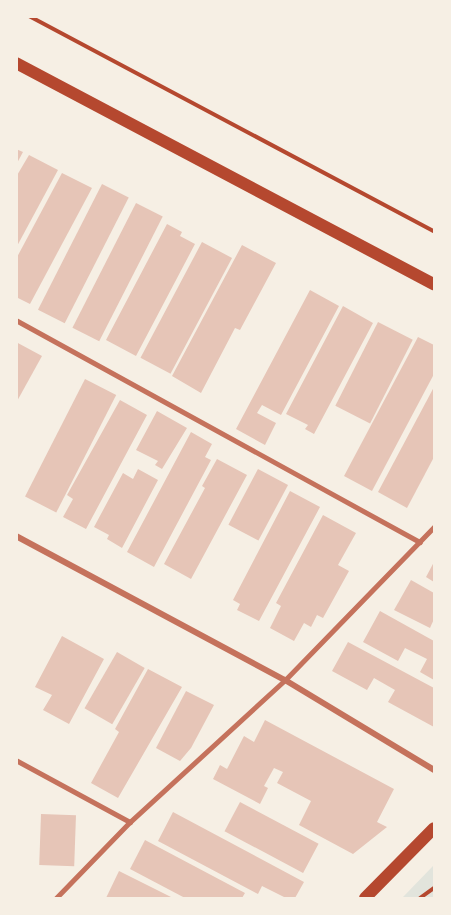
<!DOCTYPE html>
<style>
body{margin:0}
#map{position:relative;width:451px;height:915px;overflow:hidden;background:#f6efe4;font-family:"Source Sans 3",sans-serif}
div>[style]{position:absolute}
.green>*{inset:0;background:#e2e4dc}
.building>*{inset:0;background:#e6c5b7;transform-origin:0 0}
.path>*{height:4px;margin:-2px;padding:0 2px;transform-origin:2px;border-radius:2px;background:#b5482f}
.service>*{height:4.5px;margin:-2.25px;padding:0 2.25px;transform-origin:2.25px;border-radius:2.25px;background:#c5725c}
.minor>*{height:6px;margin:-3px;padding:0 3px;transform-origin:3px;border-radius:3px;background:#c5725c}
.secondary>*{height:12px;margin:-6px;padding:0 6px;transform-origin:6px;border-radius:6px;background:#b5482f}
span{translate:-50% -50%;white-space:nowrap;text-align:center;line-height:1.15;-webkit-text-stroke:5px #f6efe4;paint-order:stroke}
.frame{position:absolute;inset:0;border:18px solid #f6efe4;pointer-events:none}
</style>
<div id="map">
<div class="green">
<i style="clip-path:polygon(434px 865px,434px 898px,402px 898px)"></i>
</div>
<div class="building">
<i style="clip-path:polygon(16px 149px,23px 152px,16px 165px)"></i>
<i style="clip-path:polygon(29px 155px,58px 170px,16px 248px,16px 177px)"></i>
<i style="clip-path:polygon(62px 173px,92px 188px,30px 304px,16px 297px,16px 259px)"></i>
<i style="left:102px;top:184px;width:30px;height:141px;rotate:27deg"></i>
<i style="left:136px;top:203px;width:30px;height:140px;rotate:27deg"></i>
<i style="clip-path:polygon(167px 224px,182px 232px,180px 236px,195px 244px,136px 356px,106px 340px)"></i>
<i style="left:202px;top:242px;width:34px;height:131px;rotate:28deg"></i>
<i style="clip-path:polygon(242px 245px,276px 263px,240px 330px,235px 328px,201px 393px,172px 376px)"></i>
<i style="clip-path:polygon(310px 290px,339px 306px,281px 415px,262px 405px,257px 413px,276px 423px,265px 445px,236px 429px)"></i>
<i style="clip-path:polygon(343px 306px,373px 323px,314px 434px,305px 429px,308px 425px,286px 414px)"></i>
<i style="left:378px;top:322px;width:39px;height:94px;rotate:27deg"></i>
<i style="clip-path:polygon(418px 337px,434px 345px,434px 374px,372px 491px,344px 476px)"></i>
<i style="clip-path:polygon(16px 342px,42px 356px,16px 403px)"></i>
<i style="left:85px;top:379px;width:35px;height:132px;rotate:27deg"></i>
<i style="clip-path:polygon(434px 387px,434px 457px,407px 508px,378px 492px)"></i>
<i style="clip-path:polygon(120px 400px,147px 415px,86px 529px,63px 517px,73px 499px,67px 495px)"></i>
<i style="clip-path:polygon(157px 411px,187px 428px,162px 469px,155px 465px,158px 461px,136px 450px)"></i>
<i style="clip-path:polygon(191px 432px,212px 444px,205px 457px,211px 460px,154px 567px,127px 552px)"></i>
<i style="clip-path:polygon(217px 459px,247px 475px,191px 579px,164px 564px,205px 488px,202px 486px)"></i>
<i style="clip-path:polygon(138px 469px,158px 480px,122px 548px,107px 539px,109px 535px,94px 527px,123px 473px,133px 479px)"></i>
<i style="left:258px;top:469px;width:34px;height:63px;rotate:28deg"></i>
<i style="clip-path:polygon(290px 491px,320px 507px,259px 621px,237px 610px,240px 604px,233px 600px)"></i>
<i style="clip-path:polygon(323px 515px,356px 533px,338px 565px,349px 571px,323px 618px,317px 615px,311px 627px,304px 623px,294px 641px,270px 628px,281px 606px,276px 603px)"></i>
<i style="clip-path:polygon(434px 562px,434px 582px,426px 577px)"></i>
<i style="clip-path:polygon(411px 580px,434px 593px,434px 619px,430px 628px,394px 610px)"></i>
<i style="clip-path:polygon(380px 611px,434px 641px,434px 680px,420px 672px,427px 659px,405px 648px,398px 661px,363px 642px)"></i>
<i style="clip-path:polygon(62px 636px,104px 659px,69px 724px,43px 710px,52px 695px,35px 687px)"></i>
<i style="clip-path:polygon(348px 642px,434px 688px,434px 727px,388px 702px,395px 690px,374px 678px,367px 690px,332px 671px)"></i>
<i style="left:117px;top:652px;width:32px;height:65px;rotate:30deg"></i>
<i style="clip-path:polygon(148px 669px,182px 687px,118px 798px,91px 783px,119px 732px,115px 729px)"></i>
<i style="clip-path:polygon(186px 691px,214px 705px,191px 748px,180px 761px,156px 748px)"></i>
<i style="clip-path:polygon(265px 720px,394px 789px,377px 822px,387px 827px,353px 854px,299px 825px,311px 801px,277px 783px,283px 772px,274px 768px,264px 786px,268px 788px,260px 804px,213px 779px,220px 765px,227px 769px,244px 736px,254px 742px)"></i>
<i style="left:240px;top:802px;width:89px;height:33px;rotate:28deg"></i>
<i style="clip-path:polygon(173px 812px,304px 882px,295px 898px,286px 898px,262px 886px,258px 894px,158px 841px)"></i>
<i style="left:41px;top:814px;width:35px;height:51px;rotate:2deg"></i>
<i style="clip-path:polygon(145px 840px,245px 893px,242px 898px,185px 898px,130px 869px)"></i>
<i style="clip-path:polygon(119px 871px,173px 898px,106px 898px)"></i>
</div>
<div class="path">
<i style="left:29px;top:16px;width:459px;rotate:28deg"></i>
<i style="left:420px;top:898px;width:17px;rotate:-36deg"></i>
</div>
<div class="service">
<i style="left:16px;top:320px;width:461px;rotate:28.8deg"></i>
<i style="left:16px;top:760px;width:130px;rotate:28.5deg"></i>
<i style="left:56px;top:898px;width:106px;rotate:-45.8deg"></i>
<i style="left:130px;top:822px;width:210px;rotate:-42.5deg"></i>
<i style="left:285px;top:680px;width:214px;rotate:-45.8deg"></i>
</div>
<div class="minor">
<i style="left:16px;top:536px;width:305px;rotate:28.2deg"></i>
<i style="left:285px;top:680px;width:174px;rotate:31.1deg"></i>
</div>
<div class="secondary">
<i style="left:16px;top:63px;width:473px;rotate:27.9deg"></i>
<i style="left:365px;top:898px;width:98px;rotate:-45.4deg"></i>
</div>
<div class="frame"></div>
</div>
